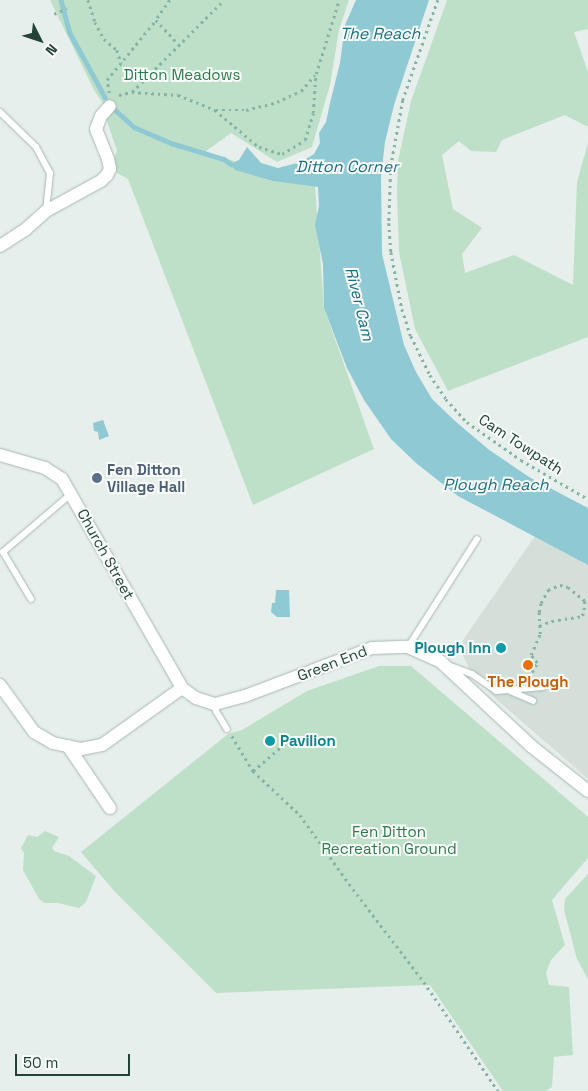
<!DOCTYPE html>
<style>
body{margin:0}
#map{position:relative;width:588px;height:1091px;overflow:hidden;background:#e6efeb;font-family:"Space Grotesk",sans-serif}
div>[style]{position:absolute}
.built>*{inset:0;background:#d4dfda}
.green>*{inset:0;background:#bfe0c8}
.water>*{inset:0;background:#8ec9d4}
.stream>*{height:4.5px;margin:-2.25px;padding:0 2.25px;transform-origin:2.25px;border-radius:2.25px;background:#8ec9d4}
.path>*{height:2.5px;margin-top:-1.25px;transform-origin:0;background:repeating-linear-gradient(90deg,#86b3a5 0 2.5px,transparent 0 6.5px)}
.roads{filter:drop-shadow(0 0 1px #a8b8b2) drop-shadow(0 0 1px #a8b8b2)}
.lane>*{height:6px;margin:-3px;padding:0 3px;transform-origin:3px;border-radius:3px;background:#fff}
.street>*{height:12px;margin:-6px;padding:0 6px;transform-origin:6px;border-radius:6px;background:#fff}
.dots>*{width:14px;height:14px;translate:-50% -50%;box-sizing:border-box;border:2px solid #f7fbf9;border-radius:50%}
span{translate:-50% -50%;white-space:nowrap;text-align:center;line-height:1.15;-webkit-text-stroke:4px #f7fbf9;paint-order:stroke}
.park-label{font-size:15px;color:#2d7a4b}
.street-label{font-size:15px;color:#24423a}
.service-label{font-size:15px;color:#4e5e75;font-weight:700}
.left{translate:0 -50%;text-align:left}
.culture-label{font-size:15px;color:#0d838f;font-weight:700}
.right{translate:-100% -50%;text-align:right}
.food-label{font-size:15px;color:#c56008;font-weight:700}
.water-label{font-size:16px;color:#1c6f80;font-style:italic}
.north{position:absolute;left:15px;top:15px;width:50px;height:50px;-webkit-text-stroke:4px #f7fbf9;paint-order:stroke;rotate:131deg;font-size:14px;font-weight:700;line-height:20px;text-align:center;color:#24423a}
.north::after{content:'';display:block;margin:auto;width:18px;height:22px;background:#24423a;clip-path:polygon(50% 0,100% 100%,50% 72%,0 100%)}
.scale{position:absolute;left:15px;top:1054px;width:115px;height:22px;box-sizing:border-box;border:2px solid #24423a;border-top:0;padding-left:6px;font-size:15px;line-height:18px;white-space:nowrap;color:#24423a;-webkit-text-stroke:4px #f7fbf9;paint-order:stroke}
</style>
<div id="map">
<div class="built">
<i style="clip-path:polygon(535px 536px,588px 565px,588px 779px,497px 700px,472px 674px,463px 656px,463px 640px)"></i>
</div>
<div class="green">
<i style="clip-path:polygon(50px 0,349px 0,339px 30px,330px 85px,312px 147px,277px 162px,231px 133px,205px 152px,315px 186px,324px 308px,374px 449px,253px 505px,128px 179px,110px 169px,117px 151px,104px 112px,110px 114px,94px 90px)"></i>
<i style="clip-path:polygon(447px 0,588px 0,588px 29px,574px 32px,588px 72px,588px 127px,565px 115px,502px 140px,496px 152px,471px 151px,459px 141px,442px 155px,453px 209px,482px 228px,462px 254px,465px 273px,514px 255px,573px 285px,577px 182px,588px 143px,588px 337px,448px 391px,415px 329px,399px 252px,397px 193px,398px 161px,411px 101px)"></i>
<i style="clip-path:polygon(379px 666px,411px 666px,588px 817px,588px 858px,552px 900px,565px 945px,551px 960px,546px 973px,549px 985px,569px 987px,573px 1055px,554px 1057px,552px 1087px,546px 1091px,503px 1091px,430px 985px,216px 993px,116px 893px,81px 852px,228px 734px,242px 730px,307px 691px)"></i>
<i style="clip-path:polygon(45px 831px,59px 837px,52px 848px,54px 851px,69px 856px,96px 876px,86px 902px,79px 908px,58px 903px,44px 903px,39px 899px,23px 870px,24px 853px,21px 848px,28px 835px,37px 837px)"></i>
<i style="clip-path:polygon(588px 874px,588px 979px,577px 959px,564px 910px,565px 899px)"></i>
</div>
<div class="water">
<i style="clip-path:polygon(356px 0,429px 0,394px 105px,385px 142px,381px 176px,382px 254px,404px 345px,416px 372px,432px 399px,455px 421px,488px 449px,529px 477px,588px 508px,588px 565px,458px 496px,416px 463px,391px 439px,364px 400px,347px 368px,324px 308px,323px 264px,315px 225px,319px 206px,318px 187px,273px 181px,235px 170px,231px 164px,239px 160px,247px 147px,261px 163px,278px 168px,301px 162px,314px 154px,320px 143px,319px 133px,326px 122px,330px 103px,340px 63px,345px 25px)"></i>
<i style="clip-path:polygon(103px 420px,109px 436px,99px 440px,98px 432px,94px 431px,93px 423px)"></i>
<i style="clip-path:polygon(276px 590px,289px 590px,290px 617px,277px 617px,271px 612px,272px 603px,275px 603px)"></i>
</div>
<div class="stream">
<i style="left:61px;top:0;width:34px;rotate:75deg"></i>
<i style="left:70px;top:33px;width:73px;rotate:61.3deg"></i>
<i style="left:113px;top:108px;width:28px;rotate:42deg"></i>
<i style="left:134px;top:127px;width:40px;rotate:23.4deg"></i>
<i style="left:171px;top:143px;width:55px;rotate:16.8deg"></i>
<i style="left:224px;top:159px;width:9px;rotate:36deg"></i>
</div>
<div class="path">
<i style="left:88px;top:0;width:23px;rotate:72deg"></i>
<i style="left:95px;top:22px;width:19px;rotate:62deg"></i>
<i style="left:104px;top:39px;width:17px;rotate:40deg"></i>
<i style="left:117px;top:50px;width:14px;rotate:73deg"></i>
<i style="left:170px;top:0;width:24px;rotate:125deg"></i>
<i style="left:156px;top:20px;width:34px;rotate:47deg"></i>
<i style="left:438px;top:0;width:106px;rotate:109.3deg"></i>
<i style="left:403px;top:100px;width:67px;rotate:100.3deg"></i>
<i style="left:391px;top:166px;width:57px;rotate:92deg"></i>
<i style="left:389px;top:223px;width:29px;rotate:86deg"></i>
<i style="left:391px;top:252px;width:58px;rotate:79.1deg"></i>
<i style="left:402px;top:309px;width:28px;rotate:72deg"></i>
<i style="left:411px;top:336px;width:43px;rotate:64deg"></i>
<i style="left:430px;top:375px;width:29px;rotate:56deg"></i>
<i style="left:446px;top:399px;width:31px;rotate:48deg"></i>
<i style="left:467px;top:422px;width:66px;rotate:35.1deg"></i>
<i style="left:521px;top:460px;width:78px;rotate:30.2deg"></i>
<i style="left:54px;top:14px;width:14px;rotate:-25deg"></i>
<i style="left:132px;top:92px;width:46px;rotate:3.7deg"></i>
<i style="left:178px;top:95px;width:40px;rotate:22deg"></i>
<i style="left:215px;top:110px;width:57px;rotate:40.1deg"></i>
<i style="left:259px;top:147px;width:24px;rotate:17deg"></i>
<i style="left:282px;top:154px;width:27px;rotate:-31deg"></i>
<i style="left:305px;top:140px;width:28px;rotate:-73deg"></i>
<i style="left:313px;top:113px;width:39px;rotate:-86deg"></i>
<i style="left:316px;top:74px;width:77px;rotate:-72.7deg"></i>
<i style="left:109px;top:93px;width:13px;rotate:-99deg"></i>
<i style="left:107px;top:80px;width:77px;rotate:-50.8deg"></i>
<i style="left:119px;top:95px;width:13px;rotate:-13deg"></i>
<i style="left:132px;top:92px;width:130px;rotate:-45deg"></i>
<i style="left:216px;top:110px;width:30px"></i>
<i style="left:246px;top:110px;width:32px;rotate:-14deg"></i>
<i style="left:277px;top:102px;width:26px;rotate:-25deg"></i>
<i style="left:301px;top:91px;width:21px;rotate:-49deg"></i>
<i style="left:529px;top:678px;width:17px;rotate:-62deg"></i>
<i style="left:537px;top:663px;width:10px;rotate:-127deg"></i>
<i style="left:531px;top:655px;width:23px;rotate:-67deg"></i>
<i style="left:540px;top:634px;width:22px;rotate:-93deg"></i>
<i style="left:539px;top:612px;width:9px;rotate:-77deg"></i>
<i style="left:541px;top:603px;width:15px;rotate:-62deg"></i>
<i style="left:548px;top:590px;width:13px;rotate:-23deg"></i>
<i style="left:560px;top:585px;width:8px;rotate:14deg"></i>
<i style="left:568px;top:587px;width:22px;rotate:39deg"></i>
<i style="left:585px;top:601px;width:13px;rotate:94deg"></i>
<i style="left:584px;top:614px;width:5px;rotate:143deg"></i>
<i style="left:580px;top:617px;width:26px;rotate:171deg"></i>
<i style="left:554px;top:621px;width:14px;rotate:163deg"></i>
<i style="left:232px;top:736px;width:41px;rotate:59deg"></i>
<i style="left:253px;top:771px;width:64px;rotate:43.1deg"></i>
<i style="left:300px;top:815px;width:91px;rotate:54.4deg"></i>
<i style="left:353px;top:889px;width:117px;rotate:52.6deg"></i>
<i style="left:424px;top:982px;width:132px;rotate:55.8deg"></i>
<i style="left:253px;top:771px;width:46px;rotate:-40.6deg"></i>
</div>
<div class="roads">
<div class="lane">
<i style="left:0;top:112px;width:50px;rotate:44.2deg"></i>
<i style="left:36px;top:147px;width:30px;rotate:62deg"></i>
<i style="left:50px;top:173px;width:38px;rotate:96deg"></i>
<i style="left:31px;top:599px;width:55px;rotate:-120.8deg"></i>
<i style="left:3px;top:552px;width:89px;rotate:-40.5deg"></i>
<i style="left:408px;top:647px;width:128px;rotate:-57.4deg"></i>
<i style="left:448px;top:665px;width:26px;rotate:21deg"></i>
<i style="left:472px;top:674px;width:29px;rotate:35deg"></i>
<i style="left:496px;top:691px;width:47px;rotate:-4.9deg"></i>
<i style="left:510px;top:691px;width:25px;rotate:23deg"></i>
<i style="left:215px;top:704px;width:7px;rotate:82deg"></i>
<i style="left:216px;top:711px;width:21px;rotate:59deg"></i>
</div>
<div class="street">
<i style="left:0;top:246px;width:31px;rotate:-33deg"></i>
<i style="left:26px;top:229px;width:27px;rotate:-42deg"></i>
<i style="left:46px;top:211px;width:63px;rotate:-28.6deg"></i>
<i style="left:101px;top:181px;width:8px;rotate:-45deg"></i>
<i style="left:107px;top:175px;width:7px;rotate:-63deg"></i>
<i style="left:110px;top:169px;width:10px;rotate:-101deg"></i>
<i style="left:108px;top:159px;width:32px;rotate:-112deg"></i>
<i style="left:96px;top:129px;width:14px;rotate:-69deg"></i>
<i style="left:101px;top:116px;width:13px;rotate:-48deg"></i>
<i style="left:0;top:455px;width:47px;rotate:16.1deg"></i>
<i style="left:45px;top:468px;width:20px;rotate:33deg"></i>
<i style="left:62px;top:479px;width:241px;rotate:60.1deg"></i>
<i style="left:182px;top:688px;width:17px;rotate:36deg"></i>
<i style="left:196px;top:698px;width:20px;rotate:18deg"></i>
<i style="left:215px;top:704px;width:31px;rotate:-15deg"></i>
<i style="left:245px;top:696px;width:136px;rotate:-20.7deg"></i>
<i style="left:372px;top:648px;width:36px;rotate:-2deg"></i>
<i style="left:408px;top:647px;width:35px;rotate:24deg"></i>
<i style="left:440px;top:661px;width:125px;rotate:43deg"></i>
<i style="left:531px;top:746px;width:73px;rotate:38.3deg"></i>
<i style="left:0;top:685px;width:58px;rotate:54.1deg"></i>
<i style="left:34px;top:732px;width:22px;rotate:30deg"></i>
<i style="left:53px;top:743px;width:29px;rotate:12deg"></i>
<i style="left:81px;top:749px;width:21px;rotate:-11deg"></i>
<i style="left:102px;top:745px;width:98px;rotate:-35.5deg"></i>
<i style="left:68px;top:746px;width:75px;rotate:55.9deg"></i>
</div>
</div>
<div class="dots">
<i style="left:97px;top:478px;background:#5c6f8a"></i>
<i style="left:501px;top:648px;background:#0f9aa8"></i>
<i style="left:528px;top:665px;background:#e8710a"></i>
<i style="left:270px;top:741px;background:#0f9aa8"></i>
</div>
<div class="park-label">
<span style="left:182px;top:75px">Ditton Meadows</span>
<span style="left:389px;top:840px">Fen Ditton<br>Recreation Ground</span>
</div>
<div class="street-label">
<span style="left:521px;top:444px;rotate:33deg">Cam Towpath</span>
<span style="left:106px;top:554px;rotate:61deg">Church Street</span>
<span style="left:332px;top:663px;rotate:-21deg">Green End</span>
</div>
<div class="service-label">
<span class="left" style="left:107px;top:478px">Fen Ditton<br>Village Hall</span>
</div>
<div class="culture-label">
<span class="right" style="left:491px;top:648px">Plough Inn</span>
<span class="left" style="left:280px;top:741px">Pavilion</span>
</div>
<div class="food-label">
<span style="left:528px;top:682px">The Plough</span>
</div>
<div class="water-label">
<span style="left:380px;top:34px">The Reach</span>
<span style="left:347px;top:167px">Ditton Corner</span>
<span style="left:359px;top:304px;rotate:76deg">River Cam</span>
<span style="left:496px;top:485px">Plough Reach</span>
</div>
<div class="north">N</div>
<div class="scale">50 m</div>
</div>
